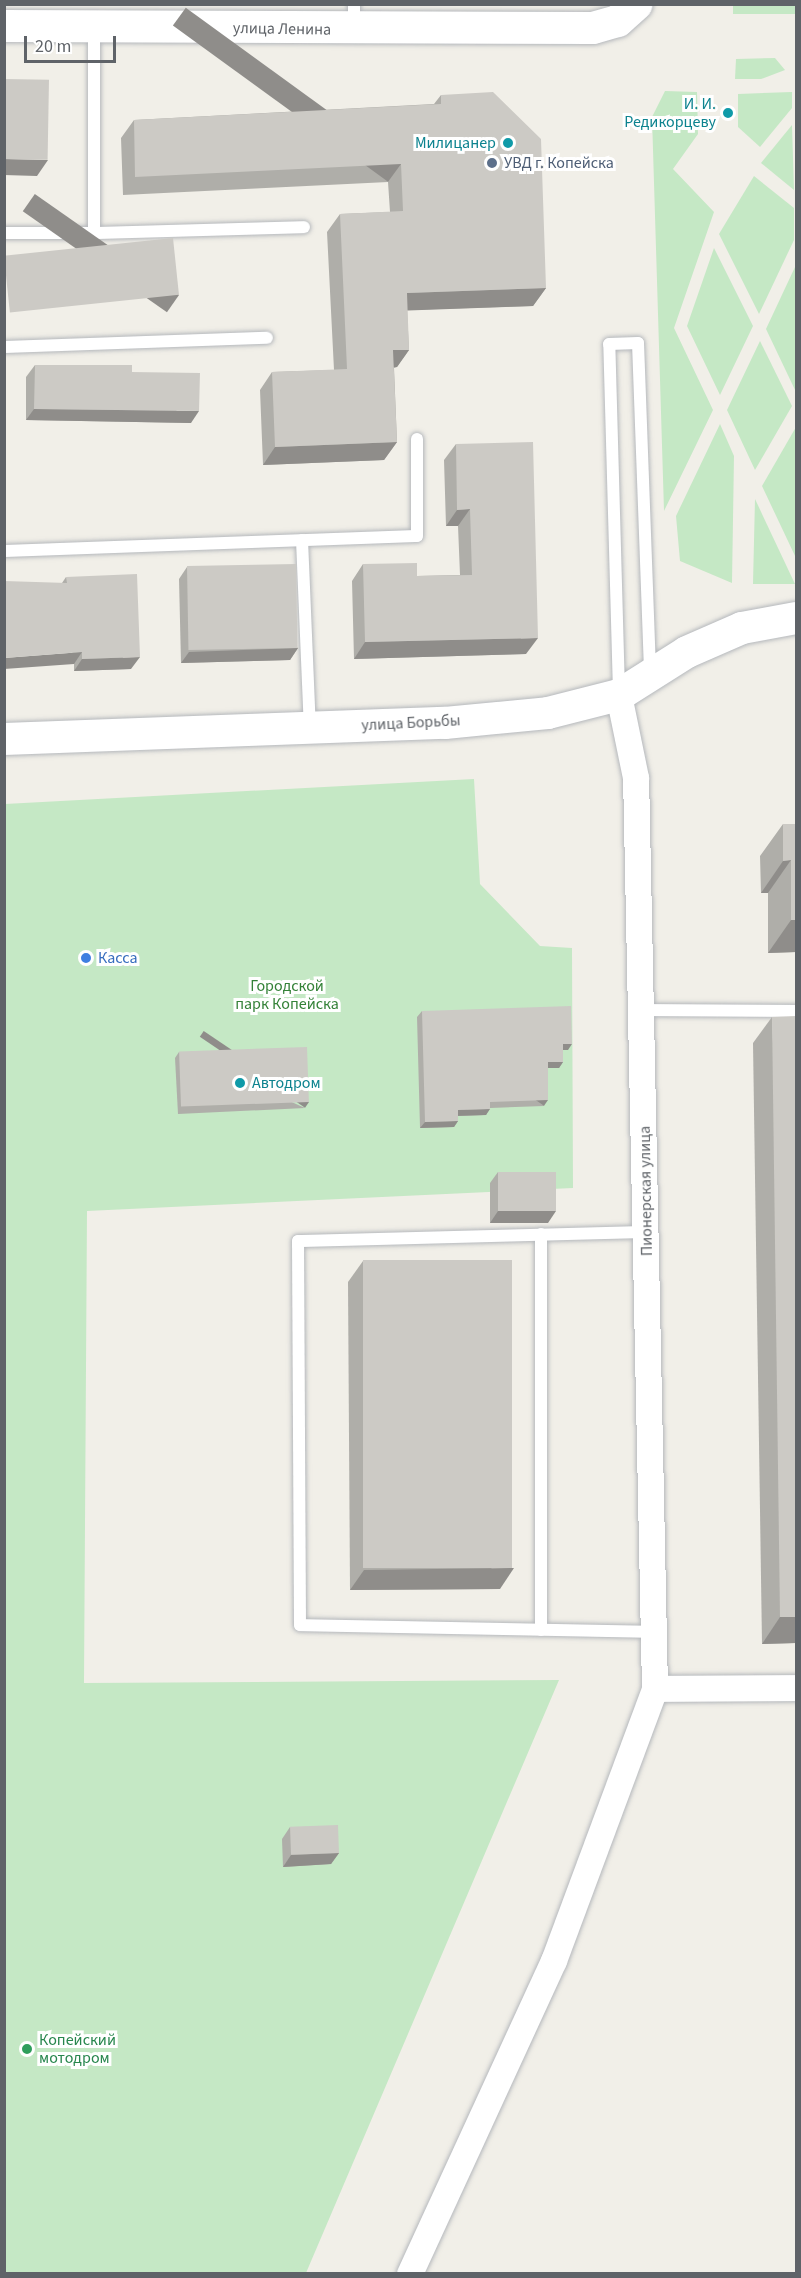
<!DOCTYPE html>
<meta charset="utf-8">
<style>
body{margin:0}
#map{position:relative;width:801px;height:2278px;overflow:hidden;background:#f1efe8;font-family:"Source Sans 3",sans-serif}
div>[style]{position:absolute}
.green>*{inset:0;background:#c5e8c5;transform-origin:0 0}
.roads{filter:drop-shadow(0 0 2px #b5b8bc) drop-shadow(0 0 2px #b5b8bc)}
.service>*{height:12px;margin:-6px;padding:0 6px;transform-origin:6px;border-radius:6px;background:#fff}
.minor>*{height:26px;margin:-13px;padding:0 13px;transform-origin:13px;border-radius:13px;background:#fff}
.tertiary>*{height:32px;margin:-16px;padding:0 16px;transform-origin:16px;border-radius:16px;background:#fff}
.wall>*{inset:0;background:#afaea9}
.shaded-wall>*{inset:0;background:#8f8d8a;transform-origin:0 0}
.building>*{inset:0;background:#cccac5;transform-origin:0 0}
.dots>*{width:16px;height:16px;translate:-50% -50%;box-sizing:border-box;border:3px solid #fff;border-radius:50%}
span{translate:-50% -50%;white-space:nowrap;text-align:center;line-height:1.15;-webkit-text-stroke:6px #fff;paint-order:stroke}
.street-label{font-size:16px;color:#5f6368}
.culture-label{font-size:16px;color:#0d838f}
.right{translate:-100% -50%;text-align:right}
.left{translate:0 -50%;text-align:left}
.service-label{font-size:16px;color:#4e5e75}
.shop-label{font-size:16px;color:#366cbe}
.park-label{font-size:16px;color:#348238}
.leisure-label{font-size:16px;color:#27864d}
.frame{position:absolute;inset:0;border:6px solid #5f6368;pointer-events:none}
.scale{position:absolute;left:24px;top:36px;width:92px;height:27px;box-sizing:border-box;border:3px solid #5f6368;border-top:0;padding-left:8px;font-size:18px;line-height:21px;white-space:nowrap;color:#5f6368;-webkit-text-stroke:4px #fff;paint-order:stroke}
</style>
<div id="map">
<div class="green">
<i style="left:733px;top:5px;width:63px;height:9px"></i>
<i style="clip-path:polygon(775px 58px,785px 70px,761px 79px,735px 79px,736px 59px)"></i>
<i style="clip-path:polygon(665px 91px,697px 92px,698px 134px,673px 169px,714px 212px,674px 328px,713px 410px,664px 511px,652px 117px)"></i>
<i style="clip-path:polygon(792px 92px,792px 108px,760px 147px,738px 127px,738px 94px)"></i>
<i style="clip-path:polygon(792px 125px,794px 190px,761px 163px)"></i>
<i style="clip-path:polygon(754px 176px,794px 208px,794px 240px,759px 314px,719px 234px)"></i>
<i style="clip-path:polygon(714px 248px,753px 326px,720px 395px,687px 326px)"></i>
<i style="clip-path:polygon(795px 267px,796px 315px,796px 392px,766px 329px)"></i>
<i style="clip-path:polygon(760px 341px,792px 406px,755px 470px,727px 410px)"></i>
<i style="clip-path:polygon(720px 424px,734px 456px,732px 583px,680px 561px,676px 516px)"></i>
<i style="clip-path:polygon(796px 427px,796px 558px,762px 486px)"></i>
<i style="clip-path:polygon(755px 499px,795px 584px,753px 584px)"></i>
<i style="clip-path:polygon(474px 779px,480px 884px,540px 946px,572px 948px,573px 1188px,87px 1211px,84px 1683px,559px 1680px,306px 2273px,5px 2274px,5px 804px)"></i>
</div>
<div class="roads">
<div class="service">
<i style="left:354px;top:26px;width:22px;rotate:-90deg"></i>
<i style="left:4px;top:233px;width:90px"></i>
<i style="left:94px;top:233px;width:205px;rotate:-90deg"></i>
<i style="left:94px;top:233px;width:210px;rotate:-1.6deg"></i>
<i style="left:4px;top:347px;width:263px;rotate:-2deg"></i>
<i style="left:302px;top:540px;width:188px;rotate:87.6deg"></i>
<i style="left:4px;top:551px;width:413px;rotate:-2.1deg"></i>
<i style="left:417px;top:536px;width:97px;rotate:-90deg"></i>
<i style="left:619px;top:692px;width:348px;rotate:-91.6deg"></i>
<i style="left:609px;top:344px;width:29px;rotate:-2deg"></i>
<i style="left:638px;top:343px;width:328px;rotate:87.9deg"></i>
<i style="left:643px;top:1010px;width:153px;rotate:0.4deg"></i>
<i style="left:647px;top:1232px;width:349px;rotate:178.5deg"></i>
<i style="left:298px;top:1241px;width:384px;rotate:89.7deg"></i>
<i style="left:300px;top:1625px;width:354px;rotate:1.1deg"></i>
<i style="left:541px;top:1234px;width:396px;rotate:90deg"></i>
</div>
<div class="minor">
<i style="left:655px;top:1689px;width:141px;rotate:-0.4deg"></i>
<i style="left:410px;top:2274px;width:345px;rotate:-65.3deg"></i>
<i style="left:554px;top:1961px;width:290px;rotate:-69.6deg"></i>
<i style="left:655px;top:1689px;width:911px;rotate:-91.19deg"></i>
<i style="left:636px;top:778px;width:85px;rotate:-101.6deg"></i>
</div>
<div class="tertiary">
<i style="left:4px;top:26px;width:589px;rotate:0.19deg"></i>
<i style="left:593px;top:28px;width:26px;rotate:-16deg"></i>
<i style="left:618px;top:21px;width:25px;rotate:-42deg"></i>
<i style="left:4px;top:739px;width:441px;rotate:-2.1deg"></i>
<i style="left:445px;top:723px;width:103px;rotate:-5.5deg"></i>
<i style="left:548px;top:713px;width:73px;rotate:-14.2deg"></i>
<i style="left:619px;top:695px;width:80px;rotate:-32.3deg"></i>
<i style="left:687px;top:652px;width:60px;rotate:-23.6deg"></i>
<i style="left:742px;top:628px;width:55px;rotate:-10.5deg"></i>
</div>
</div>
<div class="wall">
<i style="clip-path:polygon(441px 95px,546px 288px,533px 306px,407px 310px,409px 350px,397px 367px,394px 368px,397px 442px,384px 460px,263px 465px,260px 390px,272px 372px,334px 370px,327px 232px,340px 214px,390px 212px,388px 182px,123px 195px,121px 138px,134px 120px,434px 104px)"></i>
<i style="clip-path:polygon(35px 365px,132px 372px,191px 423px,26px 420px,26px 377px)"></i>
<i style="clip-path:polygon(456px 444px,526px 654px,354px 659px,352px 581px,363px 564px,417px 576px,460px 575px,458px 526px,446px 526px,444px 460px)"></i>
<i style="clip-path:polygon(187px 567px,298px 648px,290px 660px,181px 663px,179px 579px)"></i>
<i style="clip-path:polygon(66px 577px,131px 669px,74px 671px,74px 664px,62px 583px)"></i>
<i style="clip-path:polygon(783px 824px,796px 824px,796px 952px,768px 953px,768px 893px,761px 893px,760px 856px)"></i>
<i style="clip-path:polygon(422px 1011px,568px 1050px,563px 1050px,563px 1062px,559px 1068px,548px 1068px,544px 1106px,490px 1108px,486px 1115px,458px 1116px,458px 1121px,454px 1127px,420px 1128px,417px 1017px)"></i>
<i style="clip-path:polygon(772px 1017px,796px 1643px,762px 1644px,753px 1043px)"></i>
<i style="clip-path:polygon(179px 1052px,305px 1108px,178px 1114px,175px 1058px)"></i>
<i style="clip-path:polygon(498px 1172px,548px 1223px,490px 1223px,490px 1183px)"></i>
<i style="clip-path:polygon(363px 1261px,500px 1589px,350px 1590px,348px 1282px)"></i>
<i style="clip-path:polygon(290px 1827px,339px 1853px,331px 1864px,283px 1867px,282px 1839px)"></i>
</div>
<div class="shaded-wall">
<i style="clip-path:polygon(4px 159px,48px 160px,37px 176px,4px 175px)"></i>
<i style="left:401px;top:164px;width:22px;height:266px;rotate:126deg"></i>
<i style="clip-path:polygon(546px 288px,533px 306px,394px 311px,407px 293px)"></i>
<i style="left:179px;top:295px;width:21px;height:176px;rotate:125deg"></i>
<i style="clip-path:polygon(393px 350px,409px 350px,397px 367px,381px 368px)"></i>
<i style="clip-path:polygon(34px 409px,199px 411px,191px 423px,26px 420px)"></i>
<i style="clip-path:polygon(397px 442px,384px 460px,263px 465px,275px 447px)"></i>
<i style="clip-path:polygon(470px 509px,458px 526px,446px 526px,457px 510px)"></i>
<i style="clip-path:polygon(538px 638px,526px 654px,354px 659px,365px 642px)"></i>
<i style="clip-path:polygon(298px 648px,290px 660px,181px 663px,189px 652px)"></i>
<i style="clip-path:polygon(82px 652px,74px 664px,4px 669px,4px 658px)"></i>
<i style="clip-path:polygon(140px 657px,131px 669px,74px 671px,82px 659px)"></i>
<i style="clip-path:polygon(791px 860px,768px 893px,761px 893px,783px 861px)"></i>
<i style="clip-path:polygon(791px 920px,796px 920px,796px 952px,768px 953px)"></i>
<i style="clip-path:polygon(563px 1044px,572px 1044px,568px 1050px,559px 1050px)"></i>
<i style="clip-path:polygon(548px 1062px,563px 1062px,559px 1068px,543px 1068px)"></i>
<i style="left:548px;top:1100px;width:7px;height:58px;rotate:124deg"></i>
<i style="left:309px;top:1102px;width:7px;height:127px;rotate:124deg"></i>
<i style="clip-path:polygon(490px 1109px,486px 1115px,454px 1116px,458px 1110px)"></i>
<i style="clip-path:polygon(458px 1121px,454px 1127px,420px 1128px,425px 1122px)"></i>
<i style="clip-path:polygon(498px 1211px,556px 1211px,548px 1223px,490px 1223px)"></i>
<i style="clip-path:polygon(514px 1568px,500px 1589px,350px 1590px,364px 1570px)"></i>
<i style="clip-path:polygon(780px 1617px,796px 1617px,796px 1643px,762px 1644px)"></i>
<i style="clip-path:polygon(339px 1853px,331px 1864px,283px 1867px,291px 1855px)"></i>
</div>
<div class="building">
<i style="left:4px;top:79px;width:45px;height:80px;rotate:1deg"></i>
<i style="clip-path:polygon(493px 92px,541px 139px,546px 288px,407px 293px,409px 350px,393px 350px,397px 442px,275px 447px,272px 372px,347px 369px,340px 214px,403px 211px,401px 164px,135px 177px,134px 120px,441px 104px,441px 95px)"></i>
<i style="left:173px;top:238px;width:57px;height:170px;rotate:84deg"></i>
<i style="clip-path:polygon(35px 365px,132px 365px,132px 372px,200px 373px,199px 411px,34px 409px)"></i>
<i style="clip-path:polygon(533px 442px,538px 638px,365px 642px,363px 564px,417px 563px,417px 576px,472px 575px,470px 509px,457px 510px,456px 444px)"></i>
<i style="left:296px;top:564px;width:84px;height:109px;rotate:89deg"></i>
<i style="clip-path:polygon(137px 574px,140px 657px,82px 659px,82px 652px,4px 658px,4px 581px,67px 583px,66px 577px)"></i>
<i style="clip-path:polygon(783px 824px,796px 824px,796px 920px,791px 920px,791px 860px,783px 861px)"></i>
<i style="clip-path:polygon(571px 1006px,572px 1044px,563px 1044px,563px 1062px,548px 1062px,548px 1100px,490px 1102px,490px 1109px,458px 1110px,458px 1121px,425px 1122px,422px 1011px)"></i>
<i style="clip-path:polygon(796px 1016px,796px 1617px,780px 1617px,772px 1017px)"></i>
<i style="left:307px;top:1047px;width:55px;height:128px;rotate:88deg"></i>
<i style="left:498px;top:1172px;width:58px;height:39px"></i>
<i style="left:512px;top:1260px;width:308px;height:149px;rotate:90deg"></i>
<i style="left:338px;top:1825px;width:28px;height:48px;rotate:88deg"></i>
</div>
<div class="dots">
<i style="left:728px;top:113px;background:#0f9aa8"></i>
<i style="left:508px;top:143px;background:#0f9aa8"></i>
<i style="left:492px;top:163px;background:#5c6f8a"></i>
<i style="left:86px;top:958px;background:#3f7fe0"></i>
<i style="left:240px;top:1083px;background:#0f9aa8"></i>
<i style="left:27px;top:2049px;background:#2e9e5b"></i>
</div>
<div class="street-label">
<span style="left:282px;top:29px;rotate:1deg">улица Ленина</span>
<span style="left:411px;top:723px;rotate:-3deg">улица Борьбы</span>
<span style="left:646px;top:1191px;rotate:-91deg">Пионерская улица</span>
</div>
<div class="culture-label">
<span class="right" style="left:716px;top:113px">И. И.<br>Редикорцеву</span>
<span class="right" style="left:496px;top:143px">Милицанер</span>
<span class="left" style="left:252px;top:1083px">Автодром</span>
</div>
<div class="service-label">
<span class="left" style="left:504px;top:163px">УВД г. Копейска</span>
</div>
<div class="shop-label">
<span class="left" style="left:98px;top:958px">Касса</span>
</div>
<div class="park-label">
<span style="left:287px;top:995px">Городской<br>парк Копейска</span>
</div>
<div class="leisure-label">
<span class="left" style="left:39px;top:2049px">Копейский<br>мотодром</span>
</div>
<div class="frame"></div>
<div class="scale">20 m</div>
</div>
